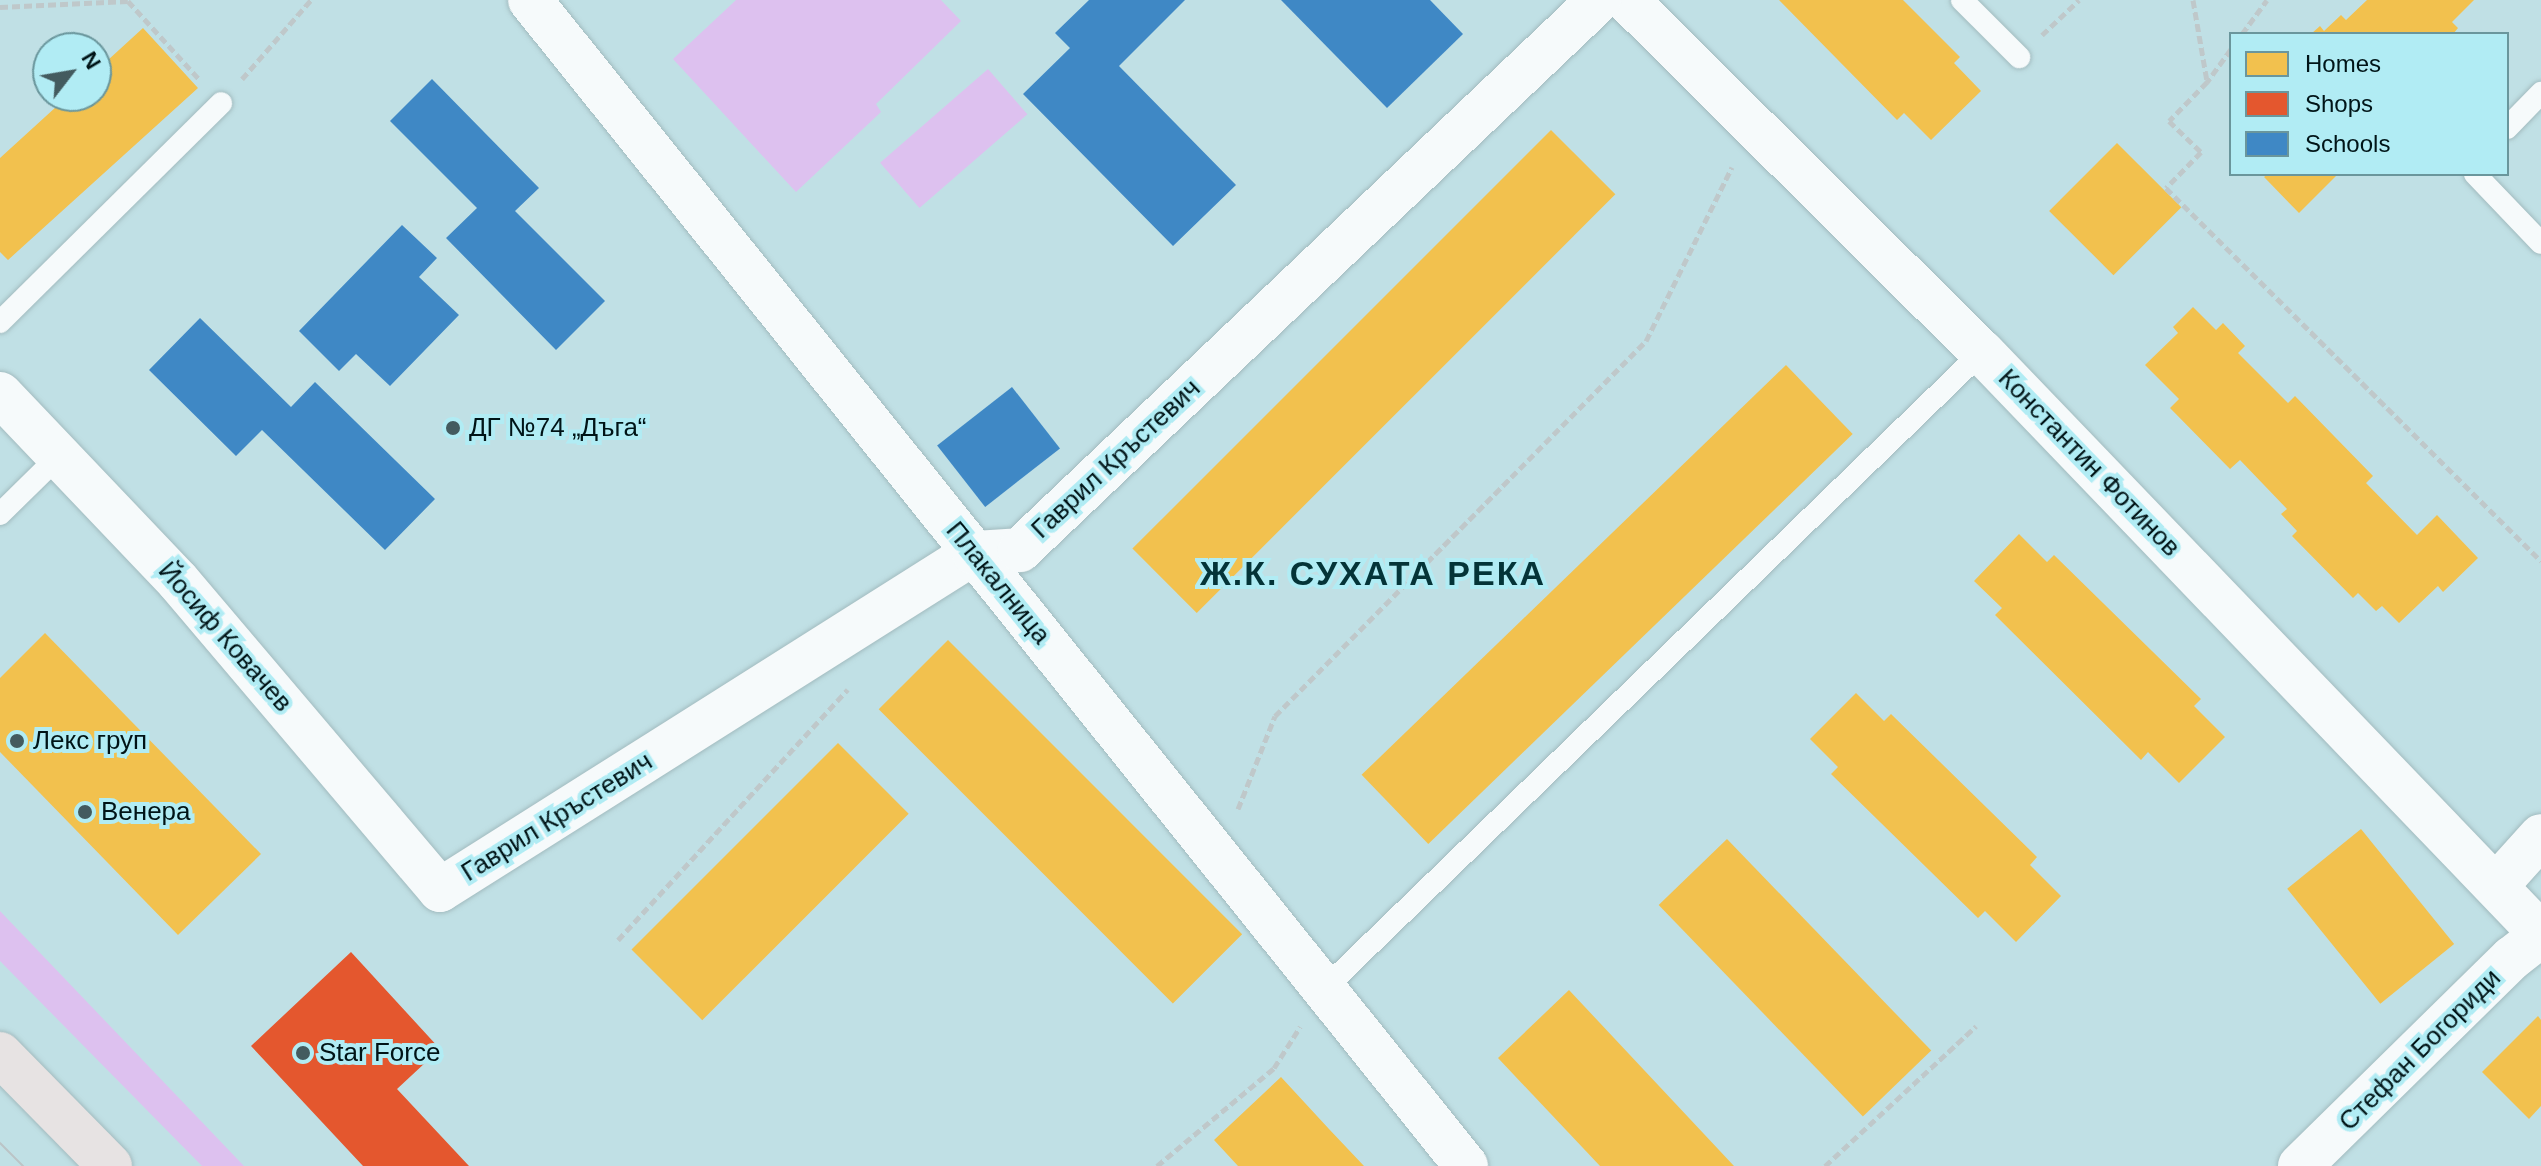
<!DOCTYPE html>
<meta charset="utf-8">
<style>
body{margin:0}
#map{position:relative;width:2541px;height:1166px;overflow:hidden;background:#c0e0e5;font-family:Arial,sans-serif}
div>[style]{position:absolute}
.green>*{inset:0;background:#ddc1ef;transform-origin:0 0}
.homes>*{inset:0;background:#f2c14e;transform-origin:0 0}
.shops>*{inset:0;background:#e4572e}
.schools>*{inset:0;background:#3f88c5;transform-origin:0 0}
.path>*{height:5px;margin-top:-2.5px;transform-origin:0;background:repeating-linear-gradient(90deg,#bfc8ca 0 8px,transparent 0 12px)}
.roads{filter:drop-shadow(0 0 2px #a2bbbf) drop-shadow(0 0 2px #a2bbbf)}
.lane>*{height:22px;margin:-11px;padding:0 11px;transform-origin:11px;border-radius:11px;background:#f6fafb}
.street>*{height:44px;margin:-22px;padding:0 22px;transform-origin:22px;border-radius:22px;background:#f6fafb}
.primary>*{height:44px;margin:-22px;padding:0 22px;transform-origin:22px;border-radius:22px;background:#e7e3e3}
.tram>*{height:2px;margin:-1px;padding:0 1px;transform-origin:1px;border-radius:1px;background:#bbc4c6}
.dots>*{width:22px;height:22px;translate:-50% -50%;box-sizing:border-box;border:4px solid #b1ecf4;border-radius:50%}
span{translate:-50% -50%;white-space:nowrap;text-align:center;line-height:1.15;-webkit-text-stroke:8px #b1ecf4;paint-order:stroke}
.poi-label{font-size:26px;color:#001417}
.left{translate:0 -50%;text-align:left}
.street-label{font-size:26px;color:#001417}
.district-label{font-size:34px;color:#043438;font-weight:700;letter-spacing:2px}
.legend{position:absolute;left:2229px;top:32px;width:280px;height:144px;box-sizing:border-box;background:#b1ecf4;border:2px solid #6a969c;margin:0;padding:10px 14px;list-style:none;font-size:24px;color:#001417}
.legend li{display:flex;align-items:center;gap:16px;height:40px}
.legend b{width:40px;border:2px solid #6a969c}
.north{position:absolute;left:32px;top:32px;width:80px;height:80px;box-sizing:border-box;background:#b1ecf4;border:2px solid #6a969c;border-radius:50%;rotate:59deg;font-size:22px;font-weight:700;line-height:32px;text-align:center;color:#001417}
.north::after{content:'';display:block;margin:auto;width:28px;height:36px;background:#435b5f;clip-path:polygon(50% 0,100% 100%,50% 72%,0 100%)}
</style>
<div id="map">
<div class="green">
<i style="clip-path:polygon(736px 0,941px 0,961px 21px,876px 104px,881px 112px,796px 192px,673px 59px)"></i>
<i style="left:988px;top:69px;width:60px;height:143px;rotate:49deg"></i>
<i style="clip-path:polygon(0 911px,244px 1166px,202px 1166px,0 961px)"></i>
</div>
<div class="homes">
<i style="clip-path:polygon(1779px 0,1903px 0,1960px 57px,1954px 63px,1981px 91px,1931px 140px,1904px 113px,1897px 120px)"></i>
<i style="clip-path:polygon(2367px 0,2474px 0,2452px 22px,2458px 28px,2453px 34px,2311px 34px,2320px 26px,2324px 31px,2341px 15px,2346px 20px)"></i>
<i style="clip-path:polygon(143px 28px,198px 88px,8px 260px,0 252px,0 158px,68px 96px,96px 96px,96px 71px)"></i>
<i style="left:1551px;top:130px;width:91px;height:592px;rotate:45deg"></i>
<i style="left:2117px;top:143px;width:91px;height:96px;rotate:45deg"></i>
<i style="clip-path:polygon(2268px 174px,2338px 174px,2299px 213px,2264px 177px)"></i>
<i style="clip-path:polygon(2193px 307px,2216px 330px,2223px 323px,2245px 346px,2238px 353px,2288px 403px,2295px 396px,2373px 476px,2366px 483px,2417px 535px,2437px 515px,2478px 558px,2443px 592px,2438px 586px,2399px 623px,2382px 606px,2376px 611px,2358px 593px,2353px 598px,2292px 536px,2297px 531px,2281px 514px,2287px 509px,2240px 460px,2230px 469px,2170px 408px,2179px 399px,2145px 365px,2178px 333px,2173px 327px)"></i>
<i style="left:1786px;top:365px;width:96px;height:590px;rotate:46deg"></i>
<i style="clip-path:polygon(2019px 534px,2047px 562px,2054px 555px,2201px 699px,2194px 706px,2225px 737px,2179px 783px,2148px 752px,2141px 760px,1995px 615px,2002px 608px,1974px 581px)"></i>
<i style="clip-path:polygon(45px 633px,261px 854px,178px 935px,0 752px,0 678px)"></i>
<i style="left:948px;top:640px;width:416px;height:98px;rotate:45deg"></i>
<i style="clip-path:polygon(1856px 693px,1884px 721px,1891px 714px,2037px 857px,2030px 865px,2061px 896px,2016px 942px,1985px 911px,1978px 918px,1831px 774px,1838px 767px,1810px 739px)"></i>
<i style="left:838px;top:743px;width:100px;height:292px;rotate:45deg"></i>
<i style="left:2361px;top:829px;width:148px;height:95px;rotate:51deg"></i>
<i style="left:1727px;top:839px;width:294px;height:95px;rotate:46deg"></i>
<i style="clip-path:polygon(1569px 990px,1734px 1166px,1600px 1166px,1498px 1058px)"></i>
<i style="clip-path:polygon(2538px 1016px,2541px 1020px,2541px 1106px,2529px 1119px,2482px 1072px)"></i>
<i style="clip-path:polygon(1281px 1077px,1329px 1129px,1364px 1166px,1238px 1166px,1214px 1140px)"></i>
</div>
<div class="shops">
<i style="clip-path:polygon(351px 952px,440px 1049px,397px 1089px,469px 1166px,363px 1166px,251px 1046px)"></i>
</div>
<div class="schools">
<i style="clip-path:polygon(1089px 0,1185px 0,1119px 66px,1236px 185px,1173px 246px,1023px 94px,1070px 48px,1055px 33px)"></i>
<i style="clip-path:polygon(1281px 0,1430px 0,1463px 34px,1387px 108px)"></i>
<i style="clip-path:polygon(432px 79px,539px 188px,515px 211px,605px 301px,556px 350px,446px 238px,477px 208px,390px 121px)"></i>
<i style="clip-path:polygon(402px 225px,437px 258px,419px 277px,459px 315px,390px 386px,356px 354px,339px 371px,299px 331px)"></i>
<i style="clip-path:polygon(200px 318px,291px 407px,315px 382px,435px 499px,385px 550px,262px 430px,236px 456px,149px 370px)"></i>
<i style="left:1012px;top:387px;width:78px;height:95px;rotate:52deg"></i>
</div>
<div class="path">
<i style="left:2193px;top:0;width:82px;rotate:80.2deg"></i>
<i style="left:0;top:7px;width:128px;rotate:-2.7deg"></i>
<i style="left:128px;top:1px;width:107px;rotate:47.7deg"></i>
<i style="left:2242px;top:34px;width:42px;rotate:-53.7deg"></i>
<i style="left:2042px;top:35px;width:51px;rotate:-43.4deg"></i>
<i style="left:2231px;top:49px;width:41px;rotate:126deg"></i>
<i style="left:2207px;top:82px;width:54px;rotate:134.3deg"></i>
<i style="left:2169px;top:121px;width:45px;rotate:44.1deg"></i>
<i style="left:2201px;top:152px;width:50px;rotate:134.2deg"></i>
<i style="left:2166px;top:188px;width:529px;rotate:44.85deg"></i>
<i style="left:242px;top:79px;width:105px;rotate:-48.9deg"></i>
<i style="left:1238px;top:809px;width:100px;rotate:-68.3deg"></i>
<i style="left:1275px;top:716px;width:528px;rotate:-45.31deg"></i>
<i style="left:1646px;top:341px;width:194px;rotate:-63.7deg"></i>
<i style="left:618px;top:940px;width:340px;rotate:-47.5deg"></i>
<i style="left:1157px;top:1166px;width:153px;rotate:-39.9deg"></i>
<i style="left:1274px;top:1068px;width:49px;rotate:-57.6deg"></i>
<i style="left:1825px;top:1166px;width:206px;rotate:-42.8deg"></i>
</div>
<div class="roads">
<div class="lane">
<i style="left:1962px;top:0;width:81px;rotate:45deg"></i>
<i style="left:2507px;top:128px;width:49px;rotate:-45.8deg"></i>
<i style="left:2475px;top:174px;width:95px;rotate:46.3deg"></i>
<i style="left:0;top:322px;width:311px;rotate:-44.7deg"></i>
<i style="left:0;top:514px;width:84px;rotate:-44.5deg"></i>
<i style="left:1324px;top:989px;width:916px;rotate:-44.07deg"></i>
</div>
<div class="street">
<i style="left:530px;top:0;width:1495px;rotate:51.24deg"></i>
<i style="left:1627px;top:0;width:500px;rotate:44.8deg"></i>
<i style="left:1982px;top:352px;width:807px;rotate:46.15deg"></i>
<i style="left:0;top:394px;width:258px;rotate:46.4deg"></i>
<i style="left:178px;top:581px;width:405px;rotate:49.7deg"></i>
<i style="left:440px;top:890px;width:631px;rotate:-32.26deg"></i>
<i style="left:974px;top:553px;width:46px;rotate:-3.7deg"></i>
<i style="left:1020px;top:550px;width:799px;rotate:-43.53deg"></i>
<i style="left:2496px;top:886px;width:67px;rotate:-48deg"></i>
<i style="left:2300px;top:1166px;width:297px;rotate:-44.5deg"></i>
<i style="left:2512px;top:958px;width:37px;rotate:-38deg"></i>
</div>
<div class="primary">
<i style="left:0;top:1054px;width:157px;rotate:45.5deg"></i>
</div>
</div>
<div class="tram">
<i style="left:0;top:1143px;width:33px;rotate:45deg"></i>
</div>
<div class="dots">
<i style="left:453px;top:428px;background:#435b5f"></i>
<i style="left:17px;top:741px;background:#435b5f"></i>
<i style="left:85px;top:812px;background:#435b5f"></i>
<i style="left:303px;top:1053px;background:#435b5f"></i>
</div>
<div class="poi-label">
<span class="left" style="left:469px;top:428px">ДГ №74 „Дъга“</span>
<span class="left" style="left:33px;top:741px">Лекс груп</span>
<span class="left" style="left:101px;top:812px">Венера</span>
<span class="left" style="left:319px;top:1053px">Star Force</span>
</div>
<div class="street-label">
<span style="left:1116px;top:459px;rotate:-43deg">Гаврил Кръстевич</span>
<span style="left:2089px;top:463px;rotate:46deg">Константин Фотинов</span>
<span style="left:998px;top:583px;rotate:51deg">Плакалница</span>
<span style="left:225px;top:637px;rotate:49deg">Йосиф Ковачев</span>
<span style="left:557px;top:817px;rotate:-32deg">Гаврил Кръстевич</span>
<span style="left:2420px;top:1050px;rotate:-45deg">Стефан Богориди</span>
</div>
<div class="district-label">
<span style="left:1373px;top:574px">Ж.К. СУХАТА РЕКА</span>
</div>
<ul class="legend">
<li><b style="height:22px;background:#f2c14e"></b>Homes</li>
<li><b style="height:22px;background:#e4572e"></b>Shops</li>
<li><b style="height:22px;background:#3f88c5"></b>Schools</li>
</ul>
<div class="north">N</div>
</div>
